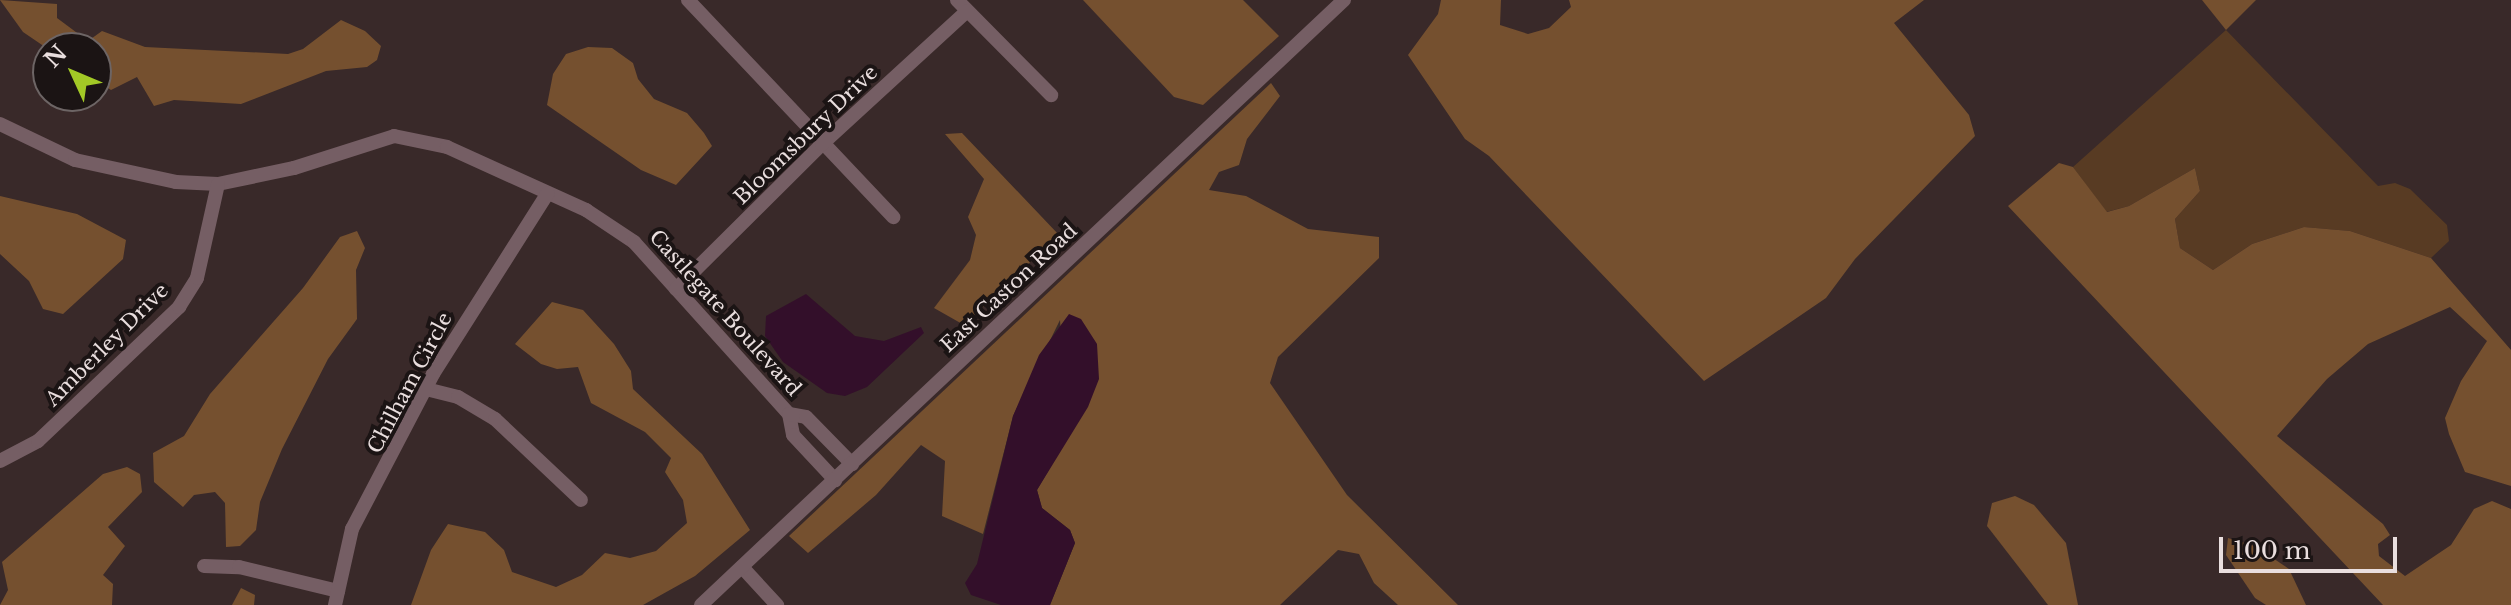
<!DOCTYPE html>
<style>
body{margin:0}
#map{position:relative;width:2511px;height:605px;overflow:hidden;background:#392929;font-family:"Libre Baskerville",serif}
div>[style]{position:absolute}
.green>*{inset:0;background:#583b23}
.forest>*{inset:0;background:#75502f}
.water>*{inset:0;background:#330f2a}
.minor>*{height:14px;margin:-7px;padding:0 7px;transform-origin:7px;border-radius:7px;background:#755e64}
span{translate:-50% -50%;white-space:nowrap;text-align:center;line-height:1.15;-webkit-text-stroke:8px #1b1414;paint-order:stroke}
.street-label{font-size:20px;color:#e9dede}
.north{position:absolute;left:32px;top:32px;width:80px;height:80px;box-sizing:border-box;background:#1b1414;border:2px solid #6d6565;border-radius:50%;rotate:314deg;font-size:22px;font-weight:700;line-height:32px;text-align:center;color:#e9dede}
.north::after{content:'';display:block;margin:auto;width:28px;height:36px;background:#a3c926;clip-path:polygon(50% 0,100% 100%,50% 72%,0 100%)}
.scale{position:absolute;left:2219px;top:537px;width:178px;height:36px;box-sizing:border-box;border:4px solid #e9dede;border-top:0;padding-left:10px;font-size:24px;line-height:28px;white-space:nowrap;color:#e9dede;-webkit-text-stroke:6px #1b1414;paint-order:stroke}
</style>
<div id="map">
<div class="green">
<i style="clip-path:polygon(2226px 30px,2378px 186px,2395px 183px,2410px 189px,2447px 225px,2449px 241px,2431px 258px,2350px 231px,2304px 227px,2252px 244px,2213px 270px,2180px 248px,2175px 219px,2200px 191px,2195px 168px,2129px 206px,2106px 212px,2073px 167px)"></i>
</div>
<div class="forest">
<i style="clip-path:polygon(0 0,57px 4px,57px 18px,88px 41px,102px 31px,145px 47px,288px 54px,303px 49px,341px 20px,365px 31px,381px 46px,377px 60px,367px 67px,326px 71px,241px 104px,174px 100px,154px 106px,137px 77px,111px 90px,96px 80px,96px 48px,48px 49px,23px 32px)"></i>
<i style="clip-path:polygon(1083px 0,1243px 0,1279px 36px,1203px 105px,1174px 97px)"></i>
<i style="clip-path:polygon(1441px 0,1501px 0,1500px 25px,1528px 34px,1549px 28px,1571px 7px,1569px 0,1924px 0,1894px 23px,1969px 115px,1975px 136px,1855px 259px,1826px 298px,1704px 381px,1489px 156px,1465px 139px,1408px 55px,1438px 14px)"></i>
<i style="clip-path:polygon(2202px 0,2256px 0,2226px 30px)"></i>
<i style="clip-path:polygon(588px 47px,612px 48px,633px 63px,638px 79px,654px 99px,687px 113px,704px 133px,712px 146px,676px 185px,641px 170px,547px 105px,553px 74px,566px 54px)"></i>
<i style="clip-path:polygon(1271px 83px,1280px 96px,1247px 139px,1239px 165px,1219px 172px,1209px 190px,1246px 196px,1308px 229px,1379px 237px,1379px 258px,1278px 357px,1270px 383px,1347px 495px,1458px 605px,1398px 605px,1374px 583px,1359px 554px,1338px 550px,1280px 605px,1050px 605px,1075px 543px,1070px 530px,1042px 508px,1037px 490px,1068px 437px,1060px 320px,1013px 416px,983px 534px,942px 516px,945px 461px,921px 445px,876px 495px,808px 553px,789px 536px)"></i>
<i style="clip-path:polygon(962px 133px,1059px 235px,964px 325px,934px 308px,970px 260px,976px 235px,968px 217px,984px 179px,945px 134px)"></i>
<i style="clip-path:polygon(2059px 163px,2073px 167px,2107px 212px,2129px 206px,2195px 168px,2200px 191px,2175px 219px,2180px 248px,2213px 270px,2252px 244px,2304px 227px,2350px 231px,2431px 258px,2511px 350px,2511px 486px,2465px 472px,2449px 434px,2445px 418px,2461px 381px,2487px 341px,2450px 307px,2368px 344px,2327px 379px,2277px 436px,2383px 524px,2390px 535px,2378px 544px,2379px 556px,2405px 576px,2451px 545px,2474px 509px,2492px 501px,2511px 509px,2511px 605px,2383px 605px,2008px 206px)"></i>
<i style="clip-path:polygon(0 196px,77px 214px,126px 240px,123px 259px,63px 314px,43px 309px,29px 281px,0 254px)"></i>
<i style="clip-path:polygon(357px 231px,365px 248px,356px 270px,357px 319px,328px 359px,282px 449px,260px 502px,256px 530px,240px 546px,226px 547px,225px 503px,215px 492px,194px 495px,183px 507px,154px 482px,153px 453px,184px 436px,210px 394px,303px 288px,340px 237px)"></i>
<i style="clip-path:polygon(552px 302px,583px 310px,614px 344px,631px 371px,633px 389px,702px 454px,750px 530px,695px 576px,643px 605px,411px 605px,431px 550px,448px 524px,485px 532px,504px 550px,512px 572px,556px 587px,582px 575px,605px 553px,630px 558px,656px 551px,687px 523px,683px 500px,665px 472px,671px 458px,645px 432px,591px 403px,578px 367px,557px 369px,541px 364px,515px 344px)"></i>
<i style="clip-path:polygon(127px 467px,140px 474px,142px 492px,108px 527px,125px 546px,103px 575px,113px 584px,112px 605px,0 605px,8px 590px,2px 562px,103px 474px)"></i>
<i style="clip-path:polygon(2015px 496px,2034px 505px,2066px 543px,2078px 605px,2048px 605px,1987px 526px,1992px 503px)"></i>
<i style="clip-path:polygon(2228px 538px,2255px 546px,2289px 569px,2306px 605px,2266px 605px,2255px 598px,2226px 555px)"></i>
<i style="clip-path:polygon(241px 588px,255px 595px,254px 605px,232px 605px)"></i>
</div>
<div class="water">
<i style="clip-path:polygon(806px 294px,855px 336px,884px 341px,921px 327px,924px 333px,867px 387px,845px 396px,827px 393px,783px 362px,765px 336px,766px 316px)"></i>
<i style="clip-path:polygon(1069px 314px,1081px 319px,1097px 344px,1099px 379px,1088px 407px,1037px 490px,1042px 508px,1070px 530px,1075px 543px,1050px 605px,1001px 605px,971px 595px,965px 583px,977px 564px,1013px 416px,1039px 355px)"></i>
</div>
<div class="minor">
<i style="left:688px;top:0;width:299px;rotate:46.6deg"></i>
<i style="left:957px;top:0;width:134px;rotate:45.3deg"></i>
<i style="left:0;top:124px;width:83px;rotate:25.6deg"></i>
<i style="left:75px;top:160px;width:103px;rotate:12.3deg"></i>
<i style="left:176px;top:182px;width:42px;rotate:2.7deg"></i>
<i style="left:218px;top:184px;width:78px;rotate:-11.9deg"></i>
<i style="left:294px;top:168px;width:105px;rotate:-17.7deg"></i>
<i style="left:394px;top:136px;width:54px;rotate:11.7deg"></i>
<i style="left:447px;top:147px;width:153px;rotate:24.4deg"></i>
<i style="left:586px;top:210px;width:58px;rotate:33.7deg"></i>
<i style="left:634px;top:242px;width:232px;rotate:48deg"></i>
<i style="left:789px;top:414px;width:21px;rotate:79deg"></i>
<i style="left:793px;top:435px;width:62px;rotate:47deg"></i>
<i style="left:676px;top:289px;width:206px;rotate:-44.8deg"></i>
<i style="left:822px;top:144px;width:197px;rotate:-42.5deg"></i>
<i style="left:426px;top:389px;width:33px;rotate:14deg"></i>
<i style="left:458px;top:397px;width:43px;rotate:30.7deg"></i>
<i style="left:495px;top:419px;width:118px;rotate:43.3deg"></i>
<i style="left:789px;top:414px;width:17px;rotate:10deg"></i>
<i style="left:806px;top:417px;width:66px;rotate:45.6deg"></i>
<i style="left:0;top:461px;width:43px;rotate:-27.8deg"></i>
<i style="left:38px;top:441px;width:195px;rotate:-43.5deg"></i>
<i style="left:179px;top:307px;width:34px;rotate:-58deg"></i>
<i style="left:197px;top:278px;width:96px;rotate:-77.4deg"></i>
<i style="left:204px;top:566px;width:35px;rotate:2deg"></i>
<i style="left:239px;top:567px;width:102px;rotate:13.6deg"></i>
<i style="left:742px;top:567px;width:52px;rotate:47.4deg"></i>
<i style="left:335px;top:605px;width:78px;rotate:-77.4deg"></i>
<i style="left:352px;top:529px;width:175px;rotate:-62.4deg"></i>
<i style="left:433px;top:374px;width:214px;rotate:-57.6deg"></i>
<i style="left:701px;top:605px;width:883px;rotate:-43.26deg"></i>
</div>
<div class="street-label">
<span style="left:806px;top:135px;rotate:-44deg">Bloomsbury Drive</span>
<span style="left:1009px;top:288px;rotate:-43deg">East Caston Road</span>
<span style="left:725px;top:313px;rotate:48deg">Castlegate Boulevard</span>
<span style="left:107px;top:345px;rotate:-45deg">Amberley Drive</span>
<span style="left:410px;top:383px;rotate:-62deg">Chilham Circle</span>
</div>
<div class="north">N</div>
<div class="scale">100 m</div>
</div>
